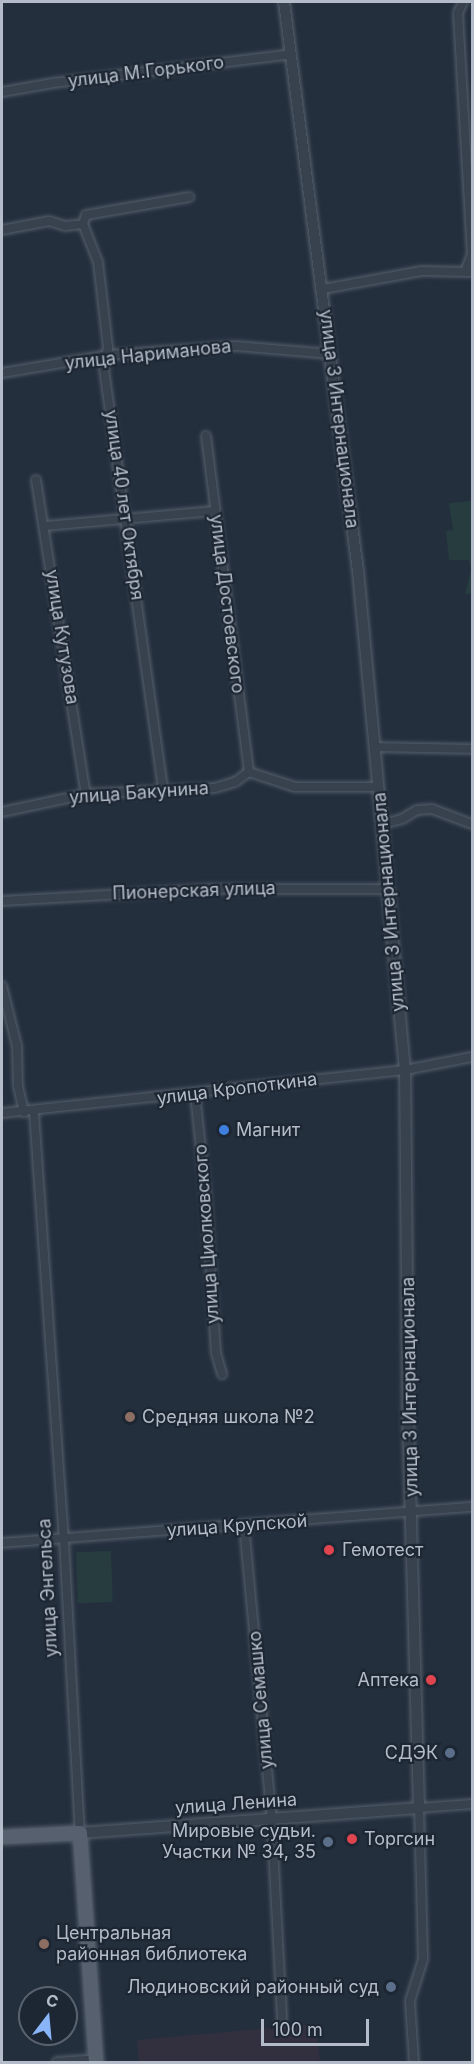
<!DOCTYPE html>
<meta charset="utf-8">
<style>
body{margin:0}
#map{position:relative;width:474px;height:2064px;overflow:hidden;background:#242f3e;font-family:Inter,sans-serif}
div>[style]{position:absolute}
.medical>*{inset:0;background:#32303f}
.green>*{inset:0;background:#263c3f;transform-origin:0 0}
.roads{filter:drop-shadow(0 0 2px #565f6c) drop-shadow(0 0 2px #565f6c)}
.minor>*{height:8px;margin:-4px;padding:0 4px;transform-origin:4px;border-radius:4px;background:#38414e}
.tertiary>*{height:10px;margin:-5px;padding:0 5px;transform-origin:5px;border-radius:5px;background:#38414e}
.primary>*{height:14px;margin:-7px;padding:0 7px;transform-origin:7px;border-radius:7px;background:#56606e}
.dots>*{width:16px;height:16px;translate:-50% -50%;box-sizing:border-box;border:3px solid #1d2633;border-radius:50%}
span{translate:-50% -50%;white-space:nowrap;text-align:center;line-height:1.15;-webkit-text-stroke:4.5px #1d2633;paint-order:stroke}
.street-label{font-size:18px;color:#b4bcc9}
.poi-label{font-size:18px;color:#b4bcc9}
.left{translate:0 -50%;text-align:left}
.right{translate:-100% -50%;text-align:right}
.frame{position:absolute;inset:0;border:3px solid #b4bcc9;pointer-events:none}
.north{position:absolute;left:18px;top:1986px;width:60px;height:60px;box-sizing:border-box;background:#1d2633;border:2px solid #59626f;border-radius:50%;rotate:16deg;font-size:16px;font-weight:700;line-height:24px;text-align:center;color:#b4bcc9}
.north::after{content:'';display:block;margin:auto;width:21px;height:27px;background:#8ab4f8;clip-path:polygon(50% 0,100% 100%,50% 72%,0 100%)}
.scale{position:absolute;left:261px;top:2019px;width:108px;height:27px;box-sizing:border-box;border:3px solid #b4bcc9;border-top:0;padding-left:8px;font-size:18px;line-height:21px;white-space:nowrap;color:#b4bcc9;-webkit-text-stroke:4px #1d2633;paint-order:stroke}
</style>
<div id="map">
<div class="medical">
<i style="clip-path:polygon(316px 2024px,320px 2062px,139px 2062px,137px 2040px)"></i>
</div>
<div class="green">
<i style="clip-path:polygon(472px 501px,472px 594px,465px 594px,471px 570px,469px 560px,449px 560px,446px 531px,453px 530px,449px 503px)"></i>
<i style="left:111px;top:1551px;width:51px;height:35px;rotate:88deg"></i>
</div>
<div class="roads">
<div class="minor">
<i style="left:463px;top:2px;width:12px;rotate:114deg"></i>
<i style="left:458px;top:13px;width:241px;rotate:86.7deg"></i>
<i style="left:472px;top:254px;width:19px;rotate:111deg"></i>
<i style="left:2px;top:92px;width:52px;rotate:-10deg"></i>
<i style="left:53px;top:83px;width:240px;rotate:-6.9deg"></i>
<i style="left:83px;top:224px;width:41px;rotate:68.5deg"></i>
<i style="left:98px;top:262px;width:86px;rotate:83.3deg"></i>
<i style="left:108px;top:347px;width:22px;rotate:100deg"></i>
<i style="left:104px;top:369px;width:424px;rotate:82deg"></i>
<i style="left:2px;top:230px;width:48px;rotate:-10.8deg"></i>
<i style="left:49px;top:221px;width:17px;rotate:17deg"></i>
<i style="left:65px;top:226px;width:18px;rotate:-6deg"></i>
<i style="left:83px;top:224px;width:9px;rotate:-72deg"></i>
<i style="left:86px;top:215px;width:105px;rotate:-9.9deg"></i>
<i style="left:323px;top:289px;width:100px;rotate:-10.4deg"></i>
<i style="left:421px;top:271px;width:51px;rotate:1.1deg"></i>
<i style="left:2px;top:373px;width:108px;rotate:-9.6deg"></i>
<i style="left:108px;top:355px;width:128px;rotate:-4deg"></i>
<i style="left:236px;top:346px;width:95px;rotate:4.8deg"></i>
<i style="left:206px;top:436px;width:339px;rotate:82.7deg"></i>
<i style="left:36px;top:480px;width:318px;rotate:81deg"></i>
<i style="left:46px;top:526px;width:170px;rotate:-5.1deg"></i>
<i style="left:375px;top:747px;width:97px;rotate:1.2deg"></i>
<i style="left:2px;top:812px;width:86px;rotate:-12.1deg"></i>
<i style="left:86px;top:794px;width:129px;rotate:-2.7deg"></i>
<i style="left:215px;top:788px;width:21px;rotate:-17deg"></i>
<i style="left:235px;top:782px;width:17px;rotate:-36deg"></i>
<i style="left:249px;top:772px;width:48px;rotate:18.1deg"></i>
<i style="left:295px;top:787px;width:84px"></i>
<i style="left:383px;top:824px;width:20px;rotate:-15deg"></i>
<i style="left:402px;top:819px;width:17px;rotate:-31deg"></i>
<i style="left:417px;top:810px;width:15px;rotate:-4deg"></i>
<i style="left:432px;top:809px;width:43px;rotate:20.6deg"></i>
<i style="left:2px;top:901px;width:210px;rotate:-3.3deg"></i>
<i style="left:212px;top:889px;width:175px"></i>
<i style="left:2px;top:986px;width:62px;rotate:76deg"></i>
<i style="left:17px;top:1046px;width:40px;rotate:88.6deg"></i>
<i style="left:18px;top:1086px;width:27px;rotate:77deg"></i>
<i style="left:195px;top:1094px;width:102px;rotate:83.8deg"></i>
<i style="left:206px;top:1195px;width:158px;rotate:86.4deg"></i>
<i style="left:216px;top:1353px;width:22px;rotate:74deg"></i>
<i style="left:34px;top:1112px;width:429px;rotate:86deg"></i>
<i style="left:64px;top:1540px;width:293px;rotate:86.9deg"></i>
<i style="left:2px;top:1113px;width:405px;rotate:-6.1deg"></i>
<i style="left:405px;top:1070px;width:68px;rotate:-11deg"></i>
<i style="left:244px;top:1525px;width:284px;rotate:84.6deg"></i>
<i style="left:271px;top:1808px;width:212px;rotate:87deg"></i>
<i style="left:2px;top:1543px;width:471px;rotate:-4.4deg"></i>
<i style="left:57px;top:2062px;width:39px;rotate:-4deg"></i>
<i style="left:414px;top:2062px;width:61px;rotate:-93.8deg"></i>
<i style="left:410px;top:2001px;width:44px;rotate:-72.8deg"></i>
<i style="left:423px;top:1959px;width:151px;rotate:-91.5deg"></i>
<i style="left:419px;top:1808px;width:53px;rotate:-4.3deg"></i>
</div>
<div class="tertiary">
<i style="left:80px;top:1833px;width:340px;rotate:-4.2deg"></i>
<i style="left:419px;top:1808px;width:405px;rotate:-91.6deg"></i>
<i style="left:408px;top:1403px;width:333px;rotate:-90.5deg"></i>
<i style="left:405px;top:1070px;width:501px;rotate:-95.38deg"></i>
<i style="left:358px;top:571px;width:574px;rotate:-97.41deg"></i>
</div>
<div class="primary">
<i style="left:2px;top:1837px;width:78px;rotate:-2.9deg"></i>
<i style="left:80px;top:1833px;width:230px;rotate:86deg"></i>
</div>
</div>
<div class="dots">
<i style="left:224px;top:1130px;background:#3f7fe0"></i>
<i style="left:130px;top:1417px;background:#8d6e63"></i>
<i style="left:329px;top:1550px;background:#e0444e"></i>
<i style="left:431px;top:1680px;background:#e0444e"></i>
<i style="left:450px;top:1753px;background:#5c6f8a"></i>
<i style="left:352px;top:1839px;background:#e0444e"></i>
<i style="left:328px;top:1842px;background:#5c6f8a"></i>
<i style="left:44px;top:1944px;background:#8d6e63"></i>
<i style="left:391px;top:1987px;background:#5c6f8a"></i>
</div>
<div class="street-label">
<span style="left:146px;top:72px;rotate:-7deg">улица М.Горького</span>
<span style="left:148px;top:355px;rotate:-6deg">улица Нариманова</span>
<span style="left:339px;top:419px;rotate:83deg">улица 3 Интернационала</span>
<span style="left:124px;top:505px;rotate:82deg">улица 40 лет Октября</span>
<span style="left:227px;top:604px;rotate:83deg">улица Достоевского</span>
<span style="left:62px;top:637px;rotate:81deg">улица Кутузова</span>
<span style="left:139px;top:793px;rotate:-4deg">улица Бакунина</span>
<span style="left:194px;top:891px;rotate:-2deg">Пионерская улица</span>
<span style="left:389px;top:902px;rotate:-95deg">улица 3 Интернационала</span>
<span style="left:237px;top:1089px;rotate:-7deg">улица Кропоткина</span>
<span style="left:207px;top:1234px;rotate:-94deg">улица Циолковского</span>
<span style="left:410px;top:1387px;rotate:-91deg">улица 3 Интернационала</span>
<span style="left:237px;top:1526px;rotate:-4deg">улица Крупской</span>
<span style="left:48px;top:1588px;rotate:-93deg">улица Энгельса</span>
<span style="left:261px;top:1700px;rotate:-95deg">улица Семашко</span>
<span style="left:236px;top:1804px;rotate:-4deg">улица Ленина</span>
</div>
<div class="poi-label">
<span class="left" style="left:236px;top:1130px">Магнит</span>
<span class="left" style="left:142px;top:1417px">Средняя школа №2</span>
<span class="left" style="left:342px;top:1550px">Гемотест</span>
<span class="right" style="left:419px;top:1680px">Аптека</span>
<span class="right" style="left:438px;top:1753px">СДЭК</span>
<span class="right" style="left:316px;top:1842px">Мировые судьи.<br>Участки № 34, 35</span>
<span class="left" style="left:364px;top:1839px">Торгсин</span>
<span class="left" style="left:56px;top:1944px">Центральная<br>районная библиотека</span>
<span class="right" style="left:379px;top:1987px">Людиновский районный суд</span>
</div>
<div class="frame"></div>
<div class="north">С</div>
<div class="scale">100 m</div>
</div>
